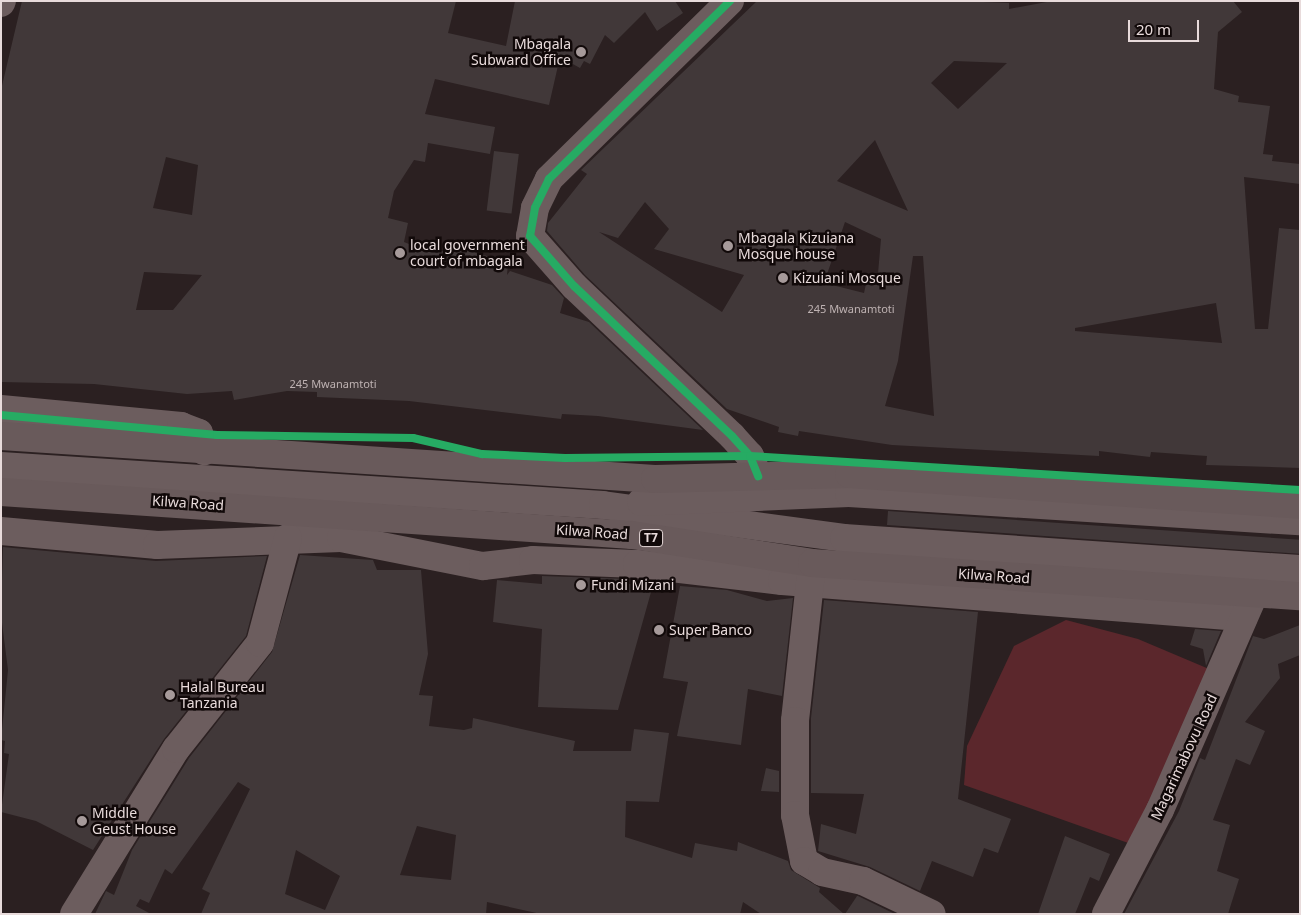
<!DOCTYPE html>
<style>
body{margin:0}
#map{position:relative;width:1301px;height:915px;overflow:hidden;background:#2b2021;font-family:"Noto Sans",sans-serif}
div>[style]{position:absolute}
.green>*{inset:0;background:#5b272c}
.building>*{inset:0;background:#413839;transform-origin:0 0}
.minor>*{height:28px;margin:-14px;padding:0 14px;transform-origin:14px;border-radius:14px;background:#6c5d5e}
.highway>*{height:28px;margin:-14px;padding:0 14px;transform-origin:14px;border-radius:14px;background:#695a5b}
.cycleway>*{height:8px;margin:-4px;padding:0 4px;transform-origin:4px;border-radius:4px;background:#26ab63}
.dots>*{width:14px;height:14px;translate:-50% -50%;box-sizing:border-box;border:2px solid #110909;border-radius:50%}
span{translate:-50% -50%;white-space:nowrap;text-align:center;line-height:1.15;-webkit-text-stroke:5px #110909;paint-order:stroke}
.number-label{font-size:11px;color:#beb2b2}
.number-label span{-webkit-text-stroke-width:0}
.shield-label span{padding:1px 4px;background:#110909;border:1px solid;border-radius:4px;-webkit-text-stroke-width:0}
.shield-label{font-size:12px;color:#e8dbdb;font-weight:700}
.poi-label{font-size:14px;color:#e8dbdb}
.right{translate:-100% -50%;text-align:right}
.left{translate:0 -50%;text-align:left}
.street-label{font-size:14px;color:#e8dbdb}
.frame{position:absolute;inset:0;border:2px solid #e8dbdb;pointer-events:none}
.scale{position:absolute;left:1128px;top:20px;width:71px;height:22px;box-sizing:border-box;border:2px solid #e8dbdb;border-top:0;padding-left:6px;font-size:15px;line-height:18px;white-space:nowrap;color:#e8dbdb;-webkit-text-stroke:4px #110909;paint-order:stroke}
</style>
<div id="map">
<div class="green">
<i style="clip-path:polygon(1066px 620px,1138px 639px,1209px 669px,1131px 844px,964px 785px,967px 746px,1014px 646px)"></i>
</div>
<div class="building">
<i style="clip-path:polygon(evenodd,22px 1px,456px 1px,448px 33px,506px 46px,515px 1px,675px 1px,683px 13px,657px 31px,645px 12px,614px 43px,605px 35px,590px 64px,584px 61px,580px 68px,560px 57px,549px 105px,435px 79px,425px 114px,495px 127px,490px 154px,428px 143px,425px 162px,414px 160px,394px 191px,388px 218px,408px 223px,404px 242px,424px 250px,459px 252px,460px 247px,508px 263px,507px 275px,510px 271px,552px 285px,564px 298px,560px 313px,589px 322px,703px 430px,598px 416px,562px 414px,561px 419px,409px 401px,317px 397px,317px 392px,287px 391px,234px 400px,232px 391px,187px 394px,94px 384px,1px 382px,1px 90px,22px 1px,166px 157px,198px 165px,192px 215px,153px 208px,166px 157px,22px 1px,144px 272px,202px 275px,173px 310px,136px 310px,144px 272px)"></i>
<i style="clip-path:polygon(evenodd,757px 1px,958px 1px,1009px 3px,1009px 9px,1052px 1px,1233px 1px,1242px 12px,1218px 32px,1214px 89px,1239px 96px,1238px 102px,1270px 106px,1263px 154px,1273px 155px,1272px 161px,1300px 164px,1300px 184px,1244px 177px,1255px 329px,1268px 329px,1279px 228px,1300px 230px,1300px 468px,1206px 465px,1207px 456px,1151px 452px,1150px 457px,1099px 451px,1099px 456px,892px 445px,799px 431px,798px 436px,778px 432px,779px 427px,727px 409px,585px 275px,547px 231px,548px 223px,587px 174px,581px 170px,757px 1px,954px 61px,1007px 63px,958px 109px,931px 83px,954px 61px,757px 1px,875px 140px,908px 211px,837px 181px,875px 140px,757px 1px,645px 202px,669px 229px,654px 249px,744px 275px,722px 312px,599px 232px,618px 238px,645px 202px,757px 1px,845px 222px,881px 239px,877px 285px,866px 284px,864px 293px,824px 283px,845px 222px,757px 1px,913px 256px,923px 256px,934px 416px,885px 406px,898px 361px,913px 256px,757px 1px,1216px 303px,1222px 343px,1075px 331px,1075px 328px,1216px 303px)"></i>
<i style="left:494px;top:151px;width:25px;height:60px;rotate:7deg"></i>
<i style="left:888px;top:511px;width:413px;height:14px;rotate:4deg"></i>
<i style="clip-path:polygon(3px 547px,156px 561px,267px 556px,246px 636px,164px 739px,93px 850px,36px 821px,1px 812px,9px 754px,4px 753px,5px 741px,1px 740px,8px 670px,1px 615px)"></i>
<i style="clip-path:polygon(evenodd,300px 555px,373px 560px,377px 570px,421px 570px,428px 654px,419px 695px,433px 696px,429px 726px,464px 730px,472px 728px,473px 718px,575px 741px,573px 751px,631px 751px,634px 729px,669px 733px,659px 802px,626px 801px,625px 837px,692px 858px,695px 843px,737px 851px,738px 842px,788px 861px,791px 870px,820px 888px,819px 892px,844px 914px,761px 914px,743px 902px,740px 914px,541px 914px,487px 902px,486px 914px,201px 914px,210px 893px,202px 889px,250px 789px,238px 782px,172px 874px,165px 869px,149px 903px,140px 899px,136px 906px,151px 914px,95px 914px,106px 891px,114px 895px,132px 850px,189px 758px,272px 652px,300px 555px,417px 826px,456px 835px,451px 880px,400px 875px,417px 826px,300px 555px,296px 850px,340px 876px,325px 910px,285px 894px,296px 850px)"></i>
<i style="clip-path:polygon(542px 576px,629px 579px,629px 584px,653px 585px,618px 710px,538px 707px,542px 629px,493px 622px,497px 580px,542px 584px)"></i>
<i style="clip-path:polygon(680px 586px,727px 590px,767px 601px,793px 598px,782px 696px,748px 689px,741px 745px,677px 736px,688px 682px,663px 678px)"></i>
<i style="clip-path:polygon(824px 600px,978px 612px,958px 799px,1011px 819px,998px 853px,984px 848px,973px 877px,932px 861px,920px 891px,870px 867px,818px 851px,821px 824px,856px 834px,864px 794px,811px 793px,811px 718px)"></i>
<i style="clip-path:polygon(1300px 625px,1300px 655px,1278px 664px,1280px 678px,1245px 722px,1265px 731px,1250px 765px,1236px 759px,1213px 820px,1230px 825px,1217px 871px,1239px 879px,1228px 914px,1124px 914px,1179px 811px,1200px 758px,1205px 760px,1253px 636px,1264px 639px)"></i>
<i style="clip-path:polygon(1195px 629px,1221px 631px,1206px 666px,1203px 649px,1190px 645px)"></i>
<i style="clip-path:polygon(766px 768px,779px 771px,779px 792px,761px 791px)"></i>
<i style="clip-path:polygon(1065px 836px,1110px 854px,1099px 881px,1090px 877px,1075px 914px,1038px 914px)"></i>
<i style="clip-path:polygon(857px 896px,858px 896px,895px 914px,845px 914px)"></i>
</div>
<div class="minor">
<i style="left:730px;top:1px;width:254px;rotate:135.5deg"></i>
<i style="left:549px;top:179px;width:32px;rotate:116deg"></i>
<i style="left:535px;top:208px;width:28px;rotate:100deg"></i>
<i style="left:530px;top:236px;width:67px;rotate:48.7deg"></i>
<i style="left:574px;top:286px;width:218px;rotate:43.5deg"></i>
<i style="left:732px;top:436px;width:27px;rotate:48deg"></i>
<i style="left:750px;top:456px;width:22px;rotate:68deg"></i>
<i style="left:1px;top:3px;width:2px;rotate:-63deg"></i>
<i style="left:1px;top:409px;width:181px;rotate:5.4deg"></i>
<i style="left:181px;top:426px;width:19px;rotate:21deg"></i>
<i style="left:199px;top:433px;width:19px;rotate:74deg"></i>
<i style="left:1px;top:466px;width:603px;rotate:3.71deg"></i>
<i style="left:603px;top:505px;width:243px;rotate:7.8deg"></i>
<i style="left:844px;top:538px;width:457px;rotate:3.9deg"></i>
<i style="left:641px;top:502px;width:208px;rotate:-2.5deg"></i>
<i style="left:849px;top:493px;width:452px;rotate:3.6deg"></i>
<i style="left:1px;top:531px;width:157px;rotate:5.1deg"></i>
<i style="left:157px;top:545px;width:184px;rotate:-2.2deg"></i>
<i style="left:341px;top:538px;width:145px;rotate:11.2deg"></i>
<i style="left:483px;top:566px;width:50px;rotate:-6.8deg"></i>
<i style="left:533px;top:560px;width:104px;rotate:2.2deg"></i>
<i style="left:637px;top:564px;width:146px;rotate:6.7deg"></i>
<i style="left:782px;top:581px;width:463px;rotate:4.5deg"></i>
<i style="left:812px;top:564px;width:158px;rotate:96.2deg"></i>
<i style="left:795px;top:721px;width:94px;rotate:90deg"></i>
<i style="left:795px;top:815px;width:47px;rotate:78.9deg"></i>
<i style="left:804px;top:861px;width:21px;rotate:31deg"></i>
<i style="left:822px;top:872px;width:42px;rotate:12.4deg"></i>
<i style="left:863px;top:881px;width:76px;rotate:25.6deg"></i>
<i style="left:74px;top:914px;width:194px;rotate:-58.3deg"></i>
<i style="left:176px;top:749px;width:135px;rotate:-51.6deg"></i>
<i style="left:260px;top:643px;width:109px;rotate:-75.1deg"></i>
<i style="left:1106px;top:914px;width:117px;rotate:-62.6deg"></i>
<i style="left:1160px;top:810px;width:227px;rotate:-66.4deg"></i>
</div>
<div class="highway">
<i style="left:1px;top:436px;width:655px;rotate:3.76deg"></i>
<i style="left:655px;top:479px;width:194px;rotate:-1.5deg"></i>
<i style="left:849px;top:474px;width:452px;rotate:3.9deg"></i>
<i style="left:1px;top:492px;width:632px;rotate:3.9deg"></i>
<i style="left:632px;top:535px;width:182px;rotate:8.8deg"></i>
<i style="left:812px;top:563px;width:489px;rotate:3.9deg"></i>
</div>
<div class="cycleway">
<i style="left:730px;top:1px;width:254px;rotate:135.5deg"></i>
<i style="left:549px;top:179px;width:32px;rotate:116deg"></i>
<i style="left:535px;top:208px;width:28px;rotate:100deg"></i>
<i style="left:530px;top:236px;width:67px;rotate:48.7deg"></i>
<i style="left:574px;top:286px;width:218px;rotate:43.5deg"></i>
<i style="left:732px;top:436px;width:27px;rotate:48deg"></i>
<i style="left:750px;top:456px;width:22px;rotate:68deg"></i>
<i style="left:1px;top:415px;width:217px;rotate:5.3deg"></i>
<i style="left:217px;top:435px;width:196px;rotate:0.9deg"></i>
<i style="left:413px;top:438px;width:71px;rotate:13.1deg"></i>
<i style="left:482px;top:454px;width:83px;rotate:2.8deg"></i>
<i style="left:565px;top:458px;width:185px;rotate:-0.6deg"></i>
<i style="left:750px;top:456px;width:551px;rotate:3.54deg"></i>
</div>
<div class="dots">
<i style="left:581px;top:52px;background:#a69a9a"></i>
<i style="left:728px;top:246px;background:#a69a9a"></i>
<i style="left:400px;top:253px;background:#a69a9a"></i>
<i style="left:783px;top:278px;background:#a69a9a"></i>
<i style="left:581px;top:585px;background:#a69a9a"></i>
<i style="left:659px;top:630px;background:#a69a9a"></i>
<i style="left:170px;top:695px;background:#a69a9a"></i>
<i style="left:82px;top:821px;background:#a69a9a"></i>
</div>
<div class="number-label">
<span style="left:851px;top:309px">245 Mwanamtoti</span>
<span style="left:333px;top:384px">245 Mwanamtoti</span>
</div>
<div class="shield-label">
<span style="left:651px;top:538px">T7</span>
</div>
<div class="poi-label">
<span class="right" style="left:571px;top:52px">Mbagala<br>Subward Office</span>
<span class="left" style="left:738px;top:246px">Mbagala Kizuiana<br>Mosque house</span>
<span class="left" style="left:410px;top:253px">local government<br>court of mbagala</span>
<span class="left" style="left:793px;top:278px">Kizuiani Mosque</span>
<span class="left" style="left:591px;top:585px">Fundi Mizani</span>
<span class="left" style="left:669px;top:630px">Super Banco</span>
<span class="left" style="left:180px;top:695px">Halal Bureau<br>Tanzania</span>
<span class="left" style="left:92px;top:821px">Middle<br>Geust House</span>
</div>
<div class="street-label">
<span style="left:188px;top:503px;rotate:4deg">Kilwa Road</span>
<span style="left:592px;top:532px;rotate:4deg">Kilwa Road</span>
<span style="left:994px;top:576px;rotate:4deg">Kilwa Road</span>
<span style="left:1184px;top:757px;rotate:-65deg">Magarimabovu Road</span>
</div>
<div class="frame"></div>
<div class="scale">20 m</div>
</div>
